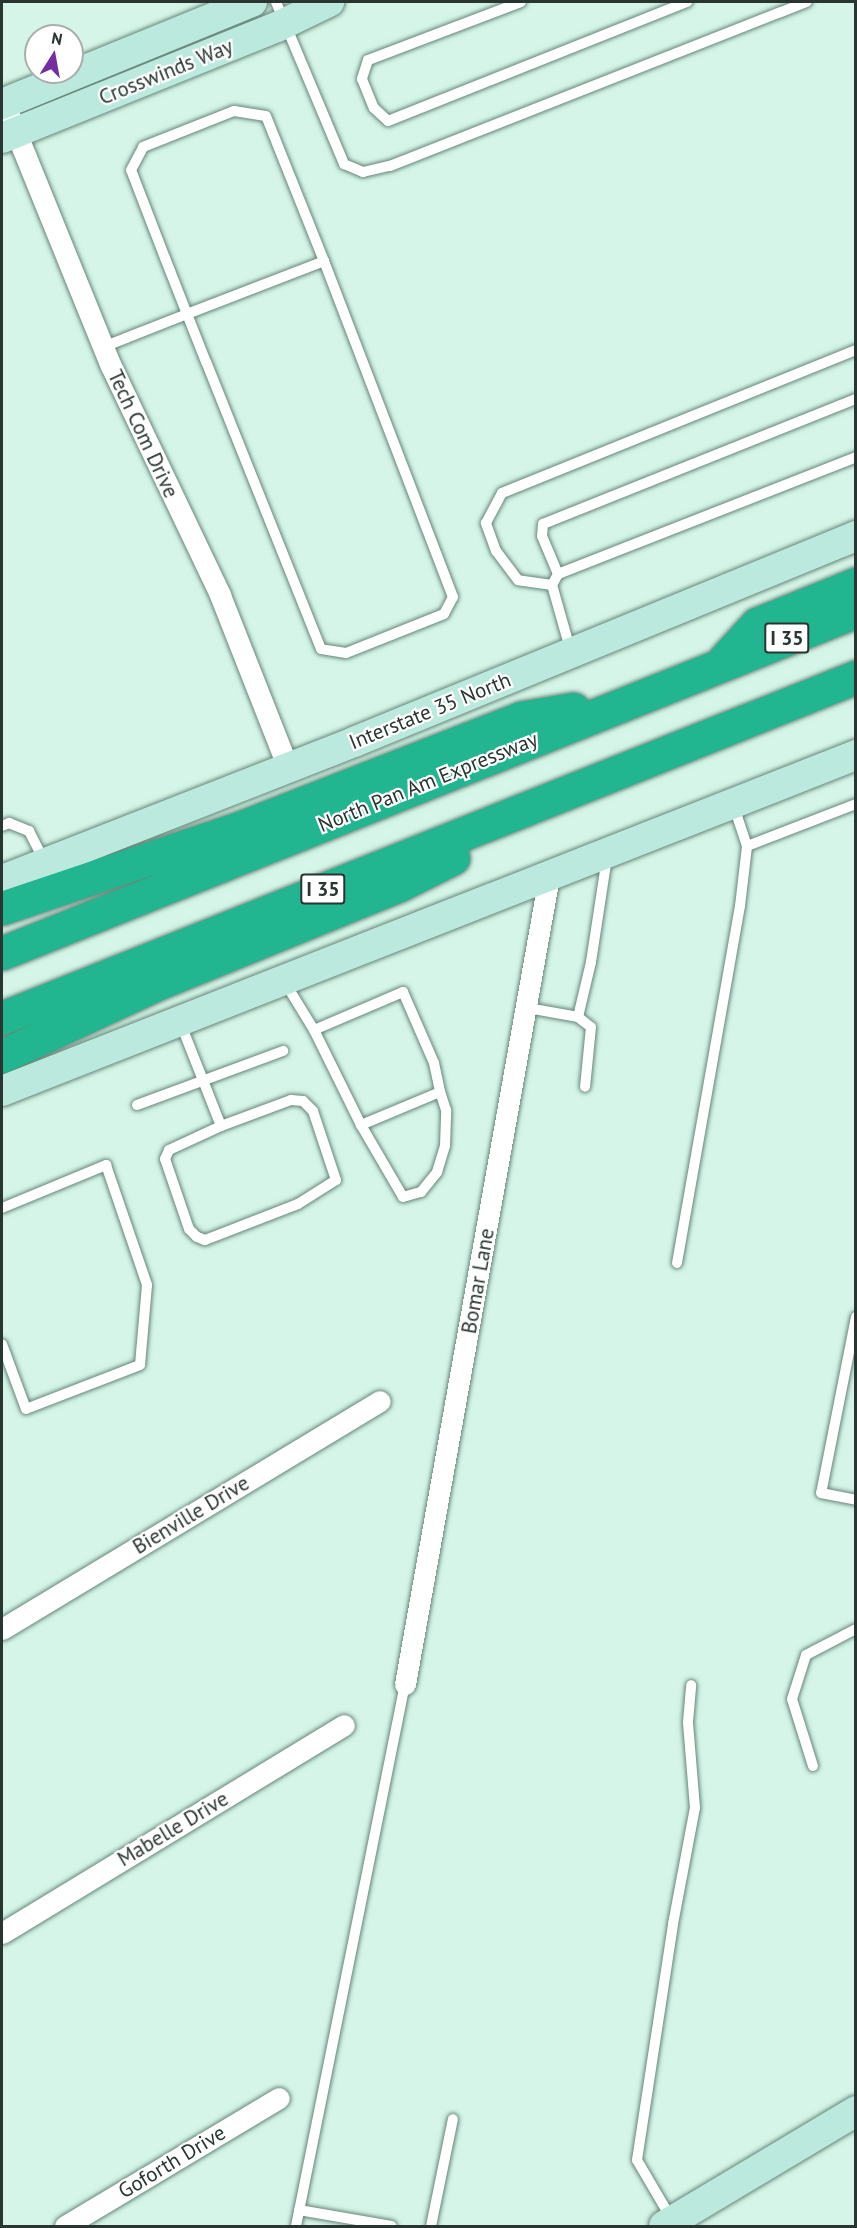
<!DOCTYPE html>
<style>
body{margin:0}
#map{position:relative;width:857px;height:2228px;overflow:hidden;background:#d4f5e8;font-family:"PT Sans",sans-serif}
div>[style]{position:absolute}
.roads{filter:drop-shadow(0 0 2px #678579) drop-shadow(0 0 2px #678579)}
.service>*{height:10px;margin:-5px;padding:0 5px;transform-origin:5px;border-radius:5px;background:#fff}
.minor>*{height:21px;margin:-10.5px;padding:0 10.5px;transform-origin:10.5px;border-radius:10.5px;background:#fff}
.secondary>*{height:30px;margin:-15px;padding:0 15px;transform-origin:15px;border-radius:15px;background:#bce9dd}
.motorway>*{height:33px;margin:-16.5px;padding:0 16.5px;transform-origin:16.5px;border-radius:16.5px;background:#21b68f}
span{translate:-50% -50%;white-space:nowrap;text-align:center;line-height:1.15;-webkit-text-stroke:4.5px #fff;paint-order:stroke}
.shield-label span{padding:2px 4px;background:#fff;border:2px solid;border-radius:4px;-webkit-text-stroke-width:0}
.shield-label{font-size:20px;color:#283530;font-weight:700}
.street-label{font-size:21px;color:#283530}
.frame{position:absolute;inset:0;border:3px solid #283530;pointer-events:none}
.north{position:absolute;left:24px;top:24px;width:60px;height:60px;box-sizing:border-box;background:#fff;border:2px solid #a9aeac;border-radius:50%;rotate:11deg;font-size:16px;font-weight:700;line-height:24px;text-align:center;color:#283530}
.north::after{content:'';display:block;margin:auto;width:21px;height:27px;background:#732ea2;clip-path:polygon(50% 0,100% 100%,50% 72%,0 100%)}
</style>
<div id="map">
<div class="roads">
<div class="service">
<i style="left:276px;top:2px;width:176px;rotate:67.2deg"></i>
<i style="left:344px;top:164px;width:21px;rotate:23deg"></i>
<i style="left:363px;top:172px;width:28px;rotate:-13deg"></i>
<i style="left:390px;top:166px;width:448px;rotate:-21.5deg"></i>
<i style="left:521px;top:2px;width:164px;rotate:159.2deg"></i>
<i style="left:368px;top:60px;width:20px;rotate:108deg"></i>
<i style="left:362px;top:79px;width:31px;rotate:68deg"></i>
<i style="left:374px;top:108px;width:19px;rotate:43deg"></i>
<i style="left:388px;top:121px;width:322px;rotate:-21.7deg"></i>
<i style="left:103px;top:347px;width:25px;rotate:-21deg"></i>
<i style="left:126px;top:338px;width:66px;rotate:-21.5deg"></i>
<i style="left:187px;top:314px;width:147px;rotate:-21.1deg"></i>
<i style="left:324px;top:261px;width:360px;rotate:69deg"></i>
<i style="left:453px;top:597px;width:19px;rotate:118deg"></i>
<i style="left:444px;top:614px;width:105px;rotate:158.3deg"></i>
<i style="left:346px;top:653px;width:25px;rotate:-171deg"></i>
<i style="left:321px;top:649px;width:309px;rotate:-111.8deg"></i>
<i style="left:206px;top:362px;width:52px;rotate:-111.6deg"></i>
<i style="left:187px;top:314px;width:60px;rotate:-111.4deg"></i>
<i style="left:165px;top:258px;width:94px;rotate:-111.1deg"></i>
<i style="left:131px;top:170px;width:26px;rotate:-62deg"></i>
<i style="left:143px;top:147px;width:98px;rotate:-21.6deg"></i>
<i style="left:234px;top:111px;width:32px;rotate:9deg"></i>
<i style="left:266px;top:116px;width:156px;rotate:68.2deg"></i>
<i style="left:558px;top:574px;width:41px;rotate:-112.8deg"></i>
<i style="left:542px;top:536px;width:12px;rotate:-85deg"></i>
<i style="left:543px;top:524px;width:337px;rotate:-21.8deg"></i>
<i style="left:552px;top:585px;width:34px;rotate:-172deg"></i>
<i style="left:518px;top:580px;width:36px;rotate:-127deg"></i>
<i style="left:496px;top:551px;width:30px;rotate:-110deg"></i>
<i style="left:486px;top:523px;width:34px;rotate:-62deg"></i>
<i style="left:502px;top:493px;width:382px;rotate:-22deg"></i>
<i style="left:571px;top:652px;width:70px;rotate:-105.8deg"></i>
<i style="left:552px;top:585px;width:13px;rotate:-61deg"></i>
<i style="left:558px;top:574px;width:320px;rotate:-21.4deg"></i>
<i style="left:2px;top:826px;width:8px;rotate:-23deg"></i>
<i style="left:9px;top:823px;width:22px;rotate:22deg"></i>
<i style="left:29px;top:831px;width:33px;rotate:63deg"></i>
<i style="left:747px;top:846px;width:117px;rotate:-21.1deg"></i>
<i style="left:284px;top:981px;width:57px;rotate:58.5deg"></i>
<i style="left:314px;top:1030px;width:97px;rotate:-23.1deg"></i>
<i style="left:403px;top:992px;width:77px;rotate:66.4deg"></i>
<i style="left:434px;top:1063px;width:30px;rotate:78deg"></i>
<i style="left:440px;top:1092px;width:86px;rotate:157.3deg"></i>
<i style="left:361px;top:1125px;width:106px;rotate:-116.3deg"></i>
<i style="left:528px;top:1008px;width:51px;rotate:10.2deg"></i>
<i style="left:578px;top:1017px;width:57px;rotate:-76.7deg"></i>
<i style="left:591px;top:962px;width:106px;rotate:-81.3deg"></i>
<i style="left:578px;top:1017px;width:16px;rotate:38deg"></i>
<i style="left:591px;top:1027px;width:60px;rotate:95.7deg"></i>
<i style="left:180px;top:1022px;width:112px;rotate:68.5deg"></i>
<i style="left:221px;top:1126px;width:75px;rotate:-20.4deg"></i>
<i style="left:291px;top:1100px;width:12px;rotate:5deg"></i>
<i style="left:303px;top:1101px;width:14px;rotate:45deg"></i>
<i style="left:313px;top:1111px;width:73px;rotate:71.6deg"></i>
<i style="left:336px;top:1180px;width:45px;rotate:147.7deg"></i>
<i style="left:298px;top:1204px;width:100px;rotate:158.8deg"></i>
<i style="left:205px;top:1240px;width:9px;rotate:-159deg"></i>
<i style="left:197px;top:1237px;width:11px;rotate:-135deg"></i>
<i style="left:189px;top:1229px;width:74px;rotate:-108.9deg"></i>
<i style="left:165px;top:1159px;width:10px;rotate:-66deg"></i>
<i style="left:169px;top:1150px;width:57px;rotate:-24.8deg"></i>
<i style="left:137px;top:1105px;width:156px;rotate:-20.3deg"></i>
<i style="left:361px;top:1125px;width:83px;rotate:59.7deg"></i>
<i style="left:403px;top:1197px;width:19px;rotate:-16deg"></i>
<i style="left:421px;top:1192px;width:26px;rotate:-51deg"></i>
<i style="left:437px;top:1172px;width:27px;rotate:-73deg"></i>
<i style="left:445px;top:1146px;width:36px;rotate:-88deg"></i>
<i style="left:446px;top:1110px;width:19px;rotate:-108deg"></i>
<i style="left:2px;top:1208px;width:113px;rotate:-22.5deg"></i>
<i style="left:106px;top:1165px;width:127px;rotate:71.1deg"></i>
<i style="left:147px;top:1285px;width:80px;rotate:95deg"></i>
<i style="left:140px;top:1365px;width:122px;rotate:158.9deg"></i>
<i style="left:26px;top:1409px;width:69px;rotate:-110.3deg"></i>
<i style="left:677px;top:1263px;width:363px;rotate:-80deg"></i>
<i style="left:740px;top:906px;width:60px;rotate:-83.3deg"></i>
<i style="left:747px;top:846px;width:44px;rotate:-108.4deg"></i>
<i style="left:856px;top:1317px;width:179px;rotate:101.2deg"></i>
<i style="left:821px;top:1493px;width:36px;rotate:11deg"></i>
<i style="left:813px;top:1766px;width:70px;rotate:-107.4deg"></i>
<i style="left:792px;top:1699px;width:46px;rotate:-72.3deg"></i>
<i style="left:806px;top:1655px;width:56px;rotate:-27.5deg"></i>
<i style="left:299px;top:2210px;width:94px;rotate:9.8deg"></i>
<i style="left:671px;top:2218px;width:67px;rotate:-120.4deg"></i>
<i style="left:637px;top:2160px;width:239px;rotate:-81.3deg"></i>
<i style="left:673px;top:1924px;width:118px;rotate:-79.3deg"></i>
<i style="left:695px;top:1808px;width:86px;rotate:-94.7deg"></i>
<i style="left:688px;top:1722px;width:37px;rotate:-85deg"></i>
<i style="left:296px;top:2226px;width:553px;rotate:-78.63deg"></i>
<i style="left:431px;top:2226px;width:109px;rotate:-78.4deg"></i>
</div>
<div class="minor">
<i style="left:2px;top:98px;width:289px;rotate:67.9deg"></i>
<i style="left:111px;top:366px;width:254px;rotate:64.5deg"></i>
<i style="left:220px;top:595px;width:186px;rotate:68.5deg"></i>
<i style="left:2px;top:1629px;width:441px;rotate:-31.1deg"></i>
<i style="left:405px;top:1684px;width:821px;rotate:-79.89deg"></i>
<i style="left:2px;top:1933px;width:400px;rotate:-31.3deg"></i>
<i style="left:65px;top:2226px;width:249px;rotate:-30.9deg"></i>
</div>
<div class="secondary">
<i style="left:2px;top:104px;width:270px;rotate:-22.2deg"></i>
<i style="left:2px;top:138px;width:297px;rotate:-22deg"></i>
<i style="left:277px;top:27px;width:58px;rotate:-25.7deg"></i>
<i style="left:2px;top:880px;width:378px;rotate:-21.4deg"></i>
<i style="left:354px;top:742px;width:543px;rotate:-22.31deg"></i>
<i style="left:2px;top:1091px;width:918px;rotate:-21.48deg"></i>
<i style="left:664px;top:2226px;width:224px;rotate:-30.9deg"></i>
</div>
<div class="motorway">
<i style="left:725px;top:659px;width:47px;rotate:-47.6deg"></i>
<i style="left:757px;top:624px;width:107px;rotate:-22deg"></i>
<i style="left:2px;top:908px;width:253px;rotate:-18.6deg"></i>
<i style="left:242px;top:827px;width:300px;rotate:-21.3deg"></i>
<i style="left:521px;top:718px;width:53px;rotate:-9.8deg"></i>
<i style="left:2px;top:953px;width:920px;rotate:-21.82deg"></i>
<i style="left:2px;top:1018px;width:920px;rotate:-21.77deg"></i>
<i style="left:2px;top:1056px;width:175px;rotate:-25deg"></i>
<i style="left:161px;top:982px;width:259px;rotate:-22.2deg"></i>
<i style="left:401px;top:884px;width:58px;rotate:-26.6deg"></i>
</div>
</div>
<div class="shield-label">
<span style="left:787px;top:638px">I 35</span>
<span style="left:323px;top:889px">I 35</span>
</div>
<div class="street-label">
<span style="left:166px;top:72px;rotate:-22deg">Crosswinds Way</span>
<span style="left:143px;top:434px;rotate:65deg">Tech Com Drive</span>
<span style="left:430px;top:711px;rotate:-22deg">Interstate 35 North</span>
<span style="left:428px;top:782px;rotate:-22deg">North Pan Am Expressway</span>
<span style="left:478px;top:1281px;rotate:-80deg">Bomar Lane</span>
<span style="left:191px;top:1515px;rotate:-31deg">Bienville Drive</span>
<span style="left:173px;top:1829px;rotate:-31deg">Mabelle Drive</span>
<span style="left:172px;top:2162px;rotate:-31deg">Goforth Drive</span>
</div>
<div class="frame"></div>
<div class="north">N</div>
</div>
